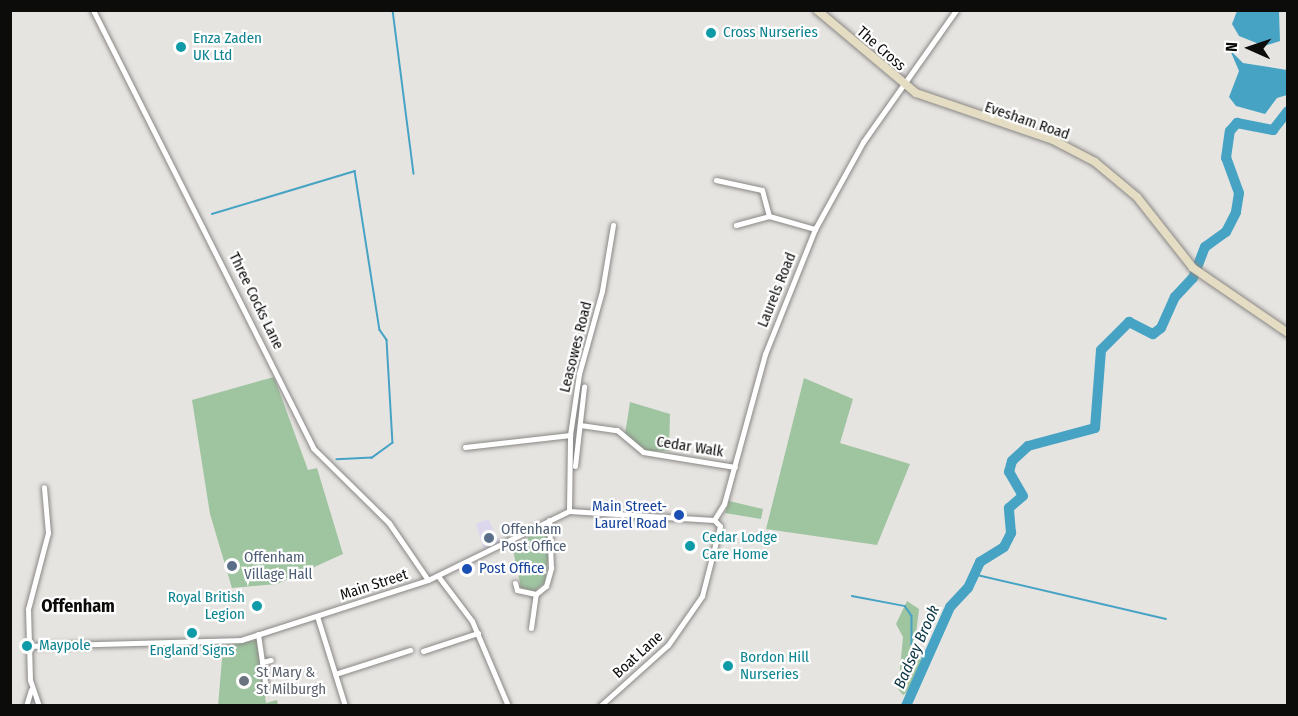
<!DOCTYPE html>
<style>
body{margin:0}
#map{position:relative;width:1298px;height:716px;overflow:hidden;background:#e6e4e1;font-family:"Fira Sans Condensed",sans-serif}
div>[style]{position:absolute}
.commercial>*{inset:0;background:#dcd7ed}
.green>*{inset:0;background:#9fc4a0}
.water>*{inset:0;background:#47a3c4}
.stream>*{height:1.5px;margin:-0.75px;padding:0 0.75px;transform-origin:0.75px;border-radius:0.75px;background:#47a3c4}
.river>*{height:10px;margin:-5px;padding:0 5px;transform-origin:5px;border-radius:5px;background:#47a3c4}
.roads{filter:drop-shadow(0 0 2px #898785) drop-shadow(0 0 2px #898785)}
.street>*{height:5px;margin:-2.5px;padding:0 2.5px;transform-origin:2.5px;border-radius:2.5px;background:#fff}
.secondary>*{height:8px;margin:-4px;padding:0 4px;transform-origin:4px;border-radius:4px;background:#e5ddc3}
.dots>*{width:16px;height:16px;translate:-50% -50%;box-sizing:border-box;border:3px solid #fff;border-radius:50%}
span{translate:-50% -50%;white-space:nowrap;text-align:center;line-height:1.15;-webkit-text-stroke:4.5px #fff;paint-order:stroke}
.culture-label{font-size:15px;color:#0d838f}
.left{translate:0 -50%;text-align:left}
.right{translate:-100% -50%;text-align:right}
.street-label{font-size:15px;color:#0c0c0b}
.transit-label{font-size:15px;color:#164399}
.service-label{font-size:15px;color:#4e5e75}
.worship-label{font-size:15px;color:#5b616d}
.water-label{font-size:16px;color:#093442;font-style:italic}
.quarter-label{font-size:18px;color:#0c0c0b;font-weight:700}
.frame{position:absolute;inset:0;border:12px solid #0c0c0b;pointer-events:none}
.north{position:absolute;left:1220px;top:18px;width:60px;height:60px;-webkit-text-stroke:4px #fff;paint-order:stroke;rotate:273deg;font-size:16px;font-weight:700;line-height:24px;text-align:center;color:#0c0c0b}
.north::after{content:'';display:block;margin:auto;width:21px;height:27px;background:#0c0c0b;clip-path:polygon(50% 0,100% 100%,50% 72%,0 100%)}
</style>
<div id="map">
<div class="commercial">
<i style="clip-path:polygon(488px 519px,501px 545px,485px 553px,476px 524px)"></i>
</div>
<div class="green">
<i style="clip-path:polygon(274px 377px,308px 470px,317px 468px,343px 554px,277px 584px,232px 588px,210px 514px,192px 400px)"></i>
<i style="clip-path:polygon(804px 378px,853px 399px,840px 443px,910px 464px,877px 545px,766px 529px)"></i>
<i style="clip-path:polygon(630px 402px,670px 414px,669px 451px,644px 451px,625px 434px)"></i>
<i style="clip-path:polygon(729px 501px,763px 509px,761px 519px,725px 513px)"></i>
<i style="clip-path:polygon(547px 528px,551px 538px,545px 582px,535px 591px,521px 588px,512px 545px)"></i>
<i style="clip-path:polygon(907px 601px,919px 609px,915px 642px,923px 666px,915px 687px,903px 695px,898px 689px,903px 637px,896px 624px)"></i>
<i style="clip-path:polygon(257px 640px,266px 703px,277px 700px,278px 705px,218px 706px,223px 647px)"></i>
</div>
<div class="water">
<i style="clip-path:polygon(1237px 11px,1279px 11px,1280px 41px,1264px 46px,1239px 36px,1232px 24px)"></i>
<i style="clip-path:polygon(1230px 50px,1243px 63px,1287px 70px,1287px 95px,1277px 98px,1265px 114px,1236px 106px,1229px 97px,1239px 71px)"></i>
</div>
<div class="stream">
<i style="left:393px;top:10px;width:165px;rotate:82.7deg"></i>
<i style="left:1284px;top:114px;width:4px"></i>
<i style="left:212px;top:214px;width:149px;rotate:-16.7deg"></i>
<i style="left:355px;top:171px;width:161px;rotate:81.1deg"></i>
<i style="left:380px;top:330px;width:12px;rotate:55deg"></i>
<i style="left:387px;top:340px;width:103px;rotate:86.7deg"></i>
<i style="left:393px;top:443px;width:26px;rotate:144deg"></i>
<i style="left:372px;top:458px;width:35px;rotate:177deg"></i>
<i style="left:973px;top:574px;width:198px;rotate:13.1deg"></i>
<i style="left:852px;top:596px;width:54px;rotate:10.7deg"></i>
<i style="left:905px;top:606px;width:12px;rotate:55deg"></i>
<i style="left:912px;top:616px;width:28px;rotate:90deg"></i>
<i style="left:912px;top:644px;width:26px;rotate:51deg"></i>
</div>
<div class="river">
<i style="left:906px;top:706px;width:108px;rotate:-66deg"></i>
<i style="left:950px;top:607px;width:26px;rotate:-47deg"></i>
<i style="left:968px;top:588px;width:29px;rotate:-65deg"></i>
<i style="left:980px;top:562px;width:28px;rotate:-32deg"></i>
<i style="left:1004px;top:547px;width:16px;rotate:-63deg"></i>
<i style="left:1011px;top:533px;width:25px;rotate:-95deg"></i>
<i style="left:1009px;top:508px;width:18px;rotate:-41deg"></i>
<i style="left:1023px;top:496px;width:28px;rotate:-120deg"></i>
<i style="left:1009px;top:472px;width:11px;rotate:-75deg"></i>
<i style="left:1012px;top:461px;width:22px;rotate:-43deg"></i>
<i style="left:1028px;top:446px;width:69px;rotate:-15deg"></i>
<i style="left:1095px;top:428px;width:78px;rotate:-85.6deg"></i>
<i style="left:1101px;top:350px;width:40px;rotate:-45deg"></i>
<i style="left:1129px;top:322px;width:27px;rotate:27deg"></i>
<i style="left:1153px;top:334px;width:10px;rotate:-37deg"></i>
<i style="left:1161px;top:328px;width:34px;rotate:-66deg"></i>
<i style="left:1175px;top:297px;width:26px;rotate:-47deg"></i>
<i style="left:1193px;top:278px;width:33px;rotate:-69deg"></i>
<i style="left:1205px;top:247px;width:26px;rotate:-36deg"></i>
<i style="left:1226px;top:232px;width:22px;rotate:-63deg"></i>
<i style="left:1236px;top:212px;width:19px;rotate:-81deg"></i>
<i style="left:1239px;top:193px;width:37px;rotate:-110deg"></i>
<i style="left:1226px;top:158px;width:27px;rotate:-82deg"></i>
<i style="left:1230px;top:131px;width:11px;rotate:-49deg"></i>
<i style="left:1237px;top:123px;width:37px;rotate:11deg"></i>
<i style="left:1273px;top:130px;width:24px;rotate:-52deg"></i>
</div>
<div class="roads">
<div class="street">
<i style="left:93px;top:10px;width:490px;rotate:63.3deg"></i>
<i style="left:313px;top:448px;width:107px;rotate:44.6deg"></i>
<i style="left:389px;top:523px;width:69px;rotate:55.6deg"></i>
<i style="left:716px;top:180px;width:47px;rotate:12.3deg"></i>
<i style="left:762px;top:190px;width:27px;rotate:75deg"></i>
<i style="left:769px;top:216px;width:48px;rotate:15.8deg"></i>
<i style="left:736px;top:225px;width:34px;rotate:-15deg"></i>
<i style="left:580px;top:425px;width:37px;rotate:8deg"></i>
<i style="left:617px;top:430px;width:34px;rotate:40deg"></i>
<i style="left:643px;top:452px;width:93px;rotate:9.3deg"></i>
<i style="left:465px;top:447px;width:106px;rotate:-6.5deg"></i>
<i style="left:575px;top:466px;width:80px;rotate:-83.5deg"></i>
<i style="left:569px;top:511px;width:76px;rotate:-89.2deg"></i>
<i style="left:570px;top:435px;width:62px;rotate:-81.6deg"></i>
<i style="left:579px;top:374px;width:86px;rotate:-74.5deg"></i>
<i style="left:602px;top:291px;width:67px;rotate:-80.5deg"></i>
<i style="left:714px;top:520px;width:19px;rotate:-58deg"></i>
<i style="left:724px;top:504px;width:156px;rotate:-74.7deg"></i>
<i style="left:765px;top:354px;width:135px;rotate:-68.2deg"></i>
<i style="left:815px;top:229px;width:99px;rotate:-61.1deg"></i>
<i style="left:863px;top:142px;width:161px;rotate:-54.8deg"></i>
<i style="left:438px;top:576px;width:56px;rotate:52.9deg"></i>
<i style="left:472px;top:621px;width:92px;rotate:67deg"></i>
<i style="left:515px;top:583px;width:7px;rotate:74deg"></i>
<i style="left:517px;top:590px;width:19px;rotate:12deg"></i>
<i style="left:536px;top:594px;width:13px;rotate:-39deg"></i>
<i style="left:546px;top:586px;width:19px;rotate:-74deg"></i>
<i style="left:551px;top:568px;width:48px;rotate:-92.4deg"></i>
<i style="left:317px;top:616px;width:94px;rotate:72.7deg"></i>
<i style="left:531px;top:628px;width:34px;rotate:-82deg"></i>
<i style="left:258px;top:634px;width:56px;rotate:81.7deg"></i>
<i style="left:29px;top:646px;width:212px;rotate:-1.6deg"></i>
<i style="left:241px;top:640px;width:196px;rotate:-17.8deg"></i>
<i style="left:428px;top:580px;width:157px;rotate:-26.1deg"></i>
<i style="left:569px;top:511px;width:145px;rotate:3.6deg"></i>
<i style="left:423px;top:651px;width:58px;rotate:-18.1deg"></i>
<i style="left:262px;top:662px;width:9px;rotate:-13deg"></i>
<i style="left:335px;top:674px;width:79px;rotate:-17.7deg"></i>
<i style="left:26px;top:706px;width:17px;rotate:-73deg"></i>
<i style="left:39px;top:706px;width:28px;rotate:-109deg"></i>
<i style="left:30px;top:680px;width:71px;rotate:-91.6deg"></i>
<i style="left:28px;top:609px;width:79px;rotate:-75.3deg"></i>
<i style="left:48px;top:533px;width:46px;rotate:-95deg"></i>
<i style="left:600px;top:706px;width:91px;rotate:-41.9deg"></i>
<i style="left:668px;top:645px;width:60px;rotate:-55.2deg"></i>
<i style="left:702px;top:596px;width:72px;rotate:-75.6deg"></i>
<i style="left:720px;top:526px;width:8px;rotate:-135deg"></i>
</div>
<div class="secondary">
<i style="left:817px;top:10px;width:129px;rotate:40deg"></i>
<i style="left:916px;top:93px;width:145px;rotate:18.9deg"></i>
<i style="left:1053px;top:140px;width:47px;rotate:27.6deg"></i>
<i style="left:1095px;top:162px;width:55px;rotate:39.8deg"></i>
<i style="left:1137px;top:197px;width:90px;rotate:51.7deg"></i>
<i style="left:1193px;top:268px;width:115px;rotate:34.4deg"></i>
</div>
</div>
<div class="dots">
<i style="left:711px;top:33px;background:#0f9aa8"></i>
<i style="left:181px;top:47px;background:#0f9aa8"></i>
<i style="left:679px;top:515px;background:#1a4fb4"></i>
<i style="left:489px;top:538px;background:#5c6f8a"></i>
<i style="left:690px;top:546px;background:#0f9aa8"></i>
<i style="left:232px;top:566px;background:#5c6f8a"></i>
<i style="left:467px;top:569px;background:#1a4fb4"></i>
<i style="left:257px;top:606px;background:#0f9aa8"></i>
<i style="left:192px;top:633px;background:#0f9aa8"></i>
<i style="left:27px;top:646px;background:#0f9aa8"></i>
<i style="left:728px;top:666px;background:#0f9aa8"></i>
<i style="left:244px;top:681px;background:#6b7280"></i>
</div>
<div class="culture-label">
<span class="left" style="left:723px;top:33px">Cross Nurseries</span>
<span class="left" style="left:193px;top:47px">Enza Zaden<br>UK Ltd</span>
<span class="left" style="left:702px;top:546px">Cedar Lodge<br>Care Home</span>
<span class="right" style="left:245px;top:606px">Royal British<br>Legion</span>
<span class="left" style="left:39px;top:646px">Maypole</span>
<span style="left:192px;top:651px">England Signs</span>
<span class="left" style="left:740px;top:666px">Bordon Hill<br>Nurseries</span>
</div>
<div class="street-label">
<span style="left:881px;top:49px;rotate:41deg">The Cross</span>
<span style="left:1027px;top:121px;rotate:19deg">Evesham Road</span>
<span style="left:777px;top:290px;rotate:-68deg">Laurels Road</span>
<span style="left:256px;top:301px;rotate:64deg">Three Cocks Lane</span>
<span style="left:576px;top:347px;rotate:-76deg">Leasowes Road</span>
<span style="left:690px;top:447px;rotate:9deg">Cedar Walk</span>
<span style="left:374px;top:585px;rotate:-18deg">Main Street</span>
<span style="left:638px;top:655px;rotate:-42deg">Boat Lane</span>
</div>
<div class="transit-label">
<span class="right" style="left:667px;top:515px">Main Street-<br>Laurel Road</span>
<span class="left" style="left:479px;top:569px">Post Office</span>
</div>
<div class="service-label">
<span class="left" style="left:501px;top:538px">Offenham<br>Post Office</span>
<span class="left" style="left:244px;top:566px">Offenham<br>Village Hall</span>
</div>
<div class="worship-label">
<span class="left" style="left:256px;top:681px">St Mary &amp;<br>St Milburgh</span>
</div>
<div class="water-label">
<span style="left:917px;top:647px;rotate:-66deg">Badsey Brook</span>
</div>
<div class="quarter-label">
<span style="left:78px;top:606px">Offenham</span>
</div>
<div class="frame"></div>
<div class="north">N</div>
</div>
